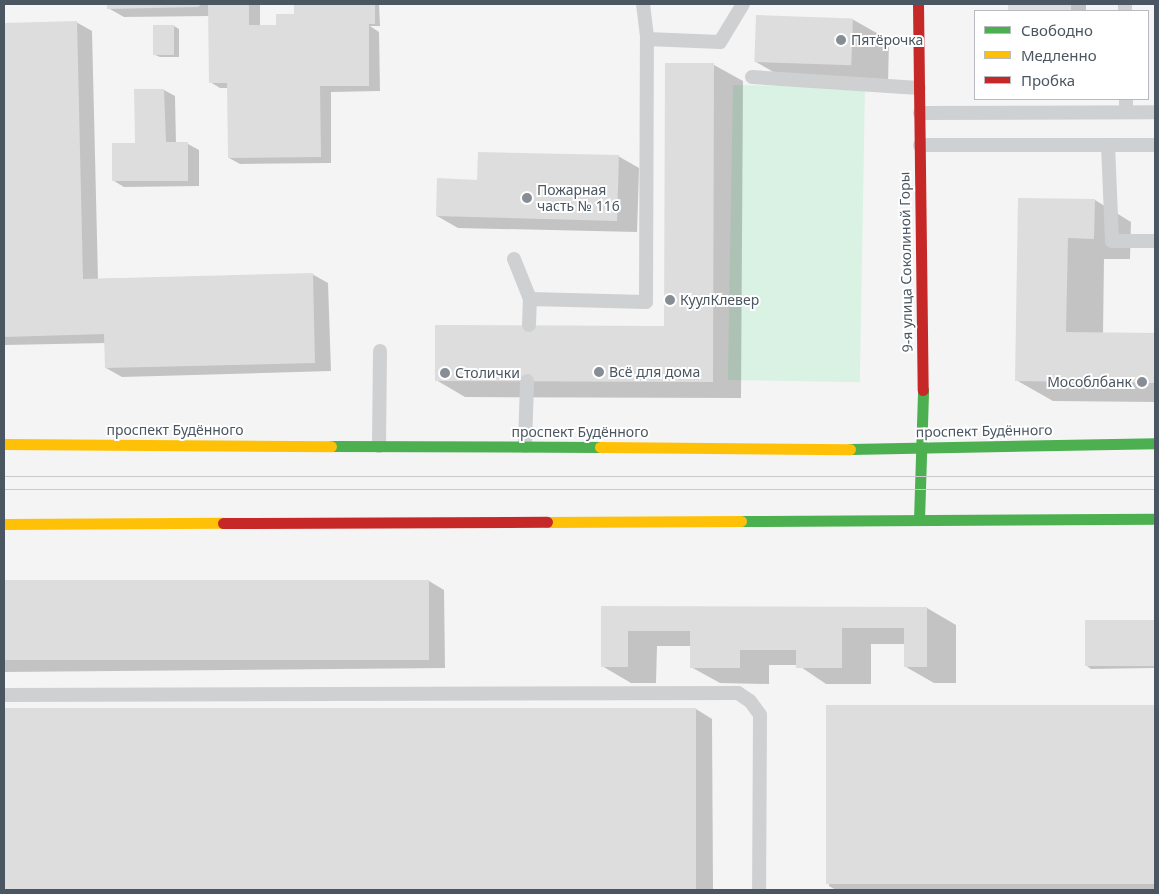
<!DOCTYPE html>
<meta charset="utf-8">
<style>
body{margin:0}
#map{position:relative;width:1159px;height:894px;overflow:hidden;background:#f4f4f4;font-family:"Noto Sans",sans-serif}
div>[style]{position:absolute}
.green>*{inset:0;background:#d9f2e3;transform-origin:0 0}
.shadow>*{inset:0;background:#0003;transform-origin:0 0}
.building>*{inset:0;background:#ddddde;transform-origin:0 0}
.lane>*{height:14px;margin:-7px;padding:0 7px;transform-origin:7px;border-radius:7px;background:#ced0d2}
.fast>*{height:11px;margin:-5.5px;padding:0 5.5px;transform-origin:5.5px;border-radius:5.5px;background:#4caf50}
.slow>*{height:11px;margin:-5.5px;padding:0 5.5px;transform-origin:5.5px;border-radius:5.5px;background:#ffc107}
.jam>*{height:11px;margin:-5.5px;padding:0 5.5px;transform-origin:5.5px;border-radius:5.5px;background:#c62828}
.tram>*{height:1px;margin:-0.5px;padding:0 0.5px;transform-origin:0.5px;border-radius:0.5px;background:#c9cacc}
.dots>*{width:14px;height:14px;translate:-50% -50%;box-sizing:border-box;border:2px solid #fff;border-radius:50%}
span{translate:-50% -50%;white-space:nowrap;text-align:center;line-height:1.15;-webkit-text-stroke:4px #fff;paint-order:stroke}
.poi-label{font-size:14px;color:#4a5661}
.left{translate:0 -50%;text-align:left}
.right{translate:-100% -50%;text-align:right}
.street-label{font-size:14px;color:#4a5661}
.frame{position:absolute;inset:0;border:5px solid #4a5661;pointer-events:none}
.legend{position:absolute;left:974px;top:10px;width:175px;height:90px;box-sizing:border-box;background:#fff;border:1px solid #b7bbc0;margin:0;padding:6px 9px;list-style:none;font-size:15px;color:#4a5661}
.legend li{display:flex;align-items:center;gap:10px;height:25px}
.legend b{width:25px;border:1px solid #b7bbc0}
</style>
<div id="map">
<div class="green">
<i style="left:733px;top:85px;width:132px;height:295px;rotate:1deg"></i>
</div>
<div class="shadow">
<i style="clip-path:polygon(108px 4px,260px 4px,260px 26px,277px 26px,296px 15px,296px 4px,379px 4px,380px 26px,370px 26px,379px 32px,380px 91px,331px 92px,331px 163px,240px 164px,229px 158px,229px 88px,220px 88px,210px 82px,209px 16px,124px 17px,108px 8px)"></i>
<i style="left:1010px;top:4px;width:76px;height:7px"></i>
<i style="clip-path:polygon(852px 19px,889px 40px,888px 85px,793px 83px,756px 62px)"></i>
<i style="clip-path:polygon(76px 22px,92px 31px,98px 279px,312px 274px,328px 283px,331px 371px,122px 377px,106px 368px,106px 343px,4px 345px,4px 24px)"></i>
<i style="clip-path:polygon(174px 26px,179px 29px,179px 57px,160px 57px,155px 55px)"></i>
<i style="clip-path:polygon(666px 64px,714px 65px,743px 81px,741px 398px,465px 397px,436px 380px,665px 327px)"></i>
<i style="clip-path:polygon(164px 90px,175px 96px,176px 144px,188px 144px,199px 150px,199px 186px,124px 187px,114px 181px,136px 144px,136px 91px)"></i>
<i style="clip-path:polygon(618px 156px,639px 168px,637px 232px,458px 228px,437px 216px,478px 181px)"></i>
<i style="clip-path:polygon(1019px 199px,1095px 200px,1131px 222px,1130px 259px,1104px 259px,1103px 334px,1155px 335px,1155px 402px,1053px 401px,1016px 380px)"></i>
<i style="clip-path:polygon(429px 581px,444px 590px,445px 668px,4px 672px,4px 584px)"></i>
<i style="clip-path:polygon(602px 608px,927px 608px,956px 625px,956px 683px,934px 683px,906px 667px,906px 644px,871px 644px,871px 684px,826px 684px,798px 665px,769px 665px,769px 684px,720px 683px,691px 667px,691px 646px,657px 646px,656px 683px,631px 683px,602px 666px)"></i>
<i style="clip-path:polygon(1086px 622px,1155px 622px,1155px 668px,1091px 669px,1087px 666px)"></i>
<i style="clip-path:polygon(1155px 706px,1155px 890px,836px 890px,829px 886px,828px 709px)"></i>
<i style="clip-path:polygon(696px 709px,712px 719px,713px 890px,4px 890px,4px 716px)"></i>
</div>
<div class="building">
<i style="clip-path:polygon(107px 4px,202px 4px,198px 7px,107px 9px)"></i>
<i style="clip-path:polygon(208px 4px,249px 4px,249px 25px,276px 25px,276px 14px,294px 14px,294px 4px,375px 4px,375px 24px,369px 24px,369px 86px,320px 86px,321px 157px,228px 158px,227px 83px,209px 83px)"></i>
<i style="left:1008px;top:4px;width:63px;height:7px"></i>
<i style="left:756px;top:15px;width:97px;height:47px;rotate:2deg"></i>
<i style="clip-path:polygon(77px 21px,83px 279px,313px 273px,315px 363px,105px 368px,104px 334px,4px 337px,4px 23px)"></i>
<i style="left:153px;top:25px;width:21px;height:30px"></i>
<i style="clip-path:polygon(665px 63px,714px 63px,713px 382px,435px 381px,435px 325px,664px 326px)"></i>
<i style="clip-path:polygon(134px 89px,164px 89px,166px 142px,188px 142px,188px 181px,112px 181px,112px 143px,135px 143px)"></i>
<i style="clip-path:polygon(478px 152px,619px 155px,617px 221px,436px 216px,437px 178px,477px 180px)"></i>
<i style="clip-path:polygon(1018px 198px,1095px 199px,1094px 239px,1068px 238px,1066px 332px,1155px 333px,1155px 383px,1015px 381px)"></i>
<i style="left:429px;top:580px;width:80px;height:425px;rotate:90deg"></i>
<i style="clip-path:polygon(601px 606px,927px 607px,927px 667px,904px 667px,904px 628px,842px 628px,842px 668px,796px 668px,796px 650px,740px 650px,740px 668px,690px 668px,690px 631px,628px 631px,628px 667px,601px 667px)"></i>
<i style="left:1155px;top:620px;width:46px;height:70px;rotate:90deg"></i>
<i style="left:1155px;top:705px;width:179px;height:329px;rotate:90deg"></i>
<i style="left:696px;top:708px;width:182px;height:692px;rotate:90deg"></i>
</div>
<div class="lane">
<i style="left:643px;top:4px;width:35px;rotate:83deg"></i>
<i style="left:1125px;top:4px;width:7px;rotate:90deg"></i>
<i style="left:752px;top:77px;width:167px;rotate:3.8deg"></i>
<i style="left:1126px;top:99px;width:13px;rotate:90deg"></i>
<i style="left:920px;top:113px;width:235px;rotate:-0.2deg"></i>
<i style="left:920px;top:145px;width:235px"></i>
<i style="left:1108px;top:145px;width:96px;rotate:87.6deg"></i>
<i style="left:1112px;top:241px;width:43px"></i>
<i style="left:514px;top:259px;width:43px;rotate:68.2deg"></i>
<i style="left:529px;top:325px;width:26px;rotate:-88deg"></i>
<i style="left:530px;top:299px;width:116px;rotate:1.5deg"></i>
<i style="left:646px;top:302px;width:263px;rotate:-89.8deg"></i>
<i style="left:647px;top:39px;width:73px;rotate:2.4deg"></i>
<i style="left:720px;top:42px;width:44px;rotate:-58.8deg"></i>
<i style="left:379px;top:446px;width:95px;rotate:-89.4deg"></i>
<i style="left:525px;top:446px;width:65px;rotate:-88.2deg"></i>
<i style="left:4px;top:695px;width:734px;rotate:-0.16deg"></i>
<i style="left:738px;top:693px;width:14px;rotate:34deg"></i>
<i style="left:750px;top:701px;width:17px;rotate:54deg"></i>
<i style="left:760px;top:715px;width:175px;rotate:90.3deg"></i>
</div>
<div class="fast">
<i style="left:331px;top:446px;width:269px;rotate:0.2deg"></i>
<i style="left:850px;top:449px;width:305px;rotate:-1.1deg"></i>
<i style="left:919px;top:520px;width:130px;rotate:-88.2deg"></i>
<i style="left:741px;top:521px;width:414px;rotate:-0.3deg"></i>
</div>
<div class="slow">
<i style="left:4px;top:444px;width:327px;rotate:0.4deg"></i>
<i style="left:600px;top:447px;width:250px;rotate:0.5deg"></i>
<i style="left:547px;top:522px;width:194px;rotate:-0.3deg"></i>
<i style="left:4px;top:524px;width:219px;rotate:-0.3deg"></i>
</div>
<div class="jam">
<i style="left:918px;top:4px;width:386px;rotate:89.3deg"></i>
<i style="left:223px;top:523px;width:324px;rotate:-0.2deg"></i>
</div>
<div class="tram">
<i style="left:4px;top:476px;width:1151px"></i>
<i style="left:4px;top:489px;width:1151px"></i>
</div>
<div class="dots">
<i style="left:841px;top:40px;background:#868d94"></i>
<i style="left:527px;top:198px;background:#868d94"></i>
<i style="left:670px;top:300px;background:#868d94"></i>
<i style="left:599px;top:372px;background:#868d94"></i>
<i style="left:445px;top:373px;background:#868d94"></i>
<i style="left:1142px;top:382px;background:#868d94"></i>
</div>
<div class="poi-label">
<span class="left" style="left:851px;top:40px">Пятёрочка</span>
<span class="left" style="left:537px;top:198px">Пожарная<br>часть № 116</span>
<span class="left" style="left:680px;top:300px">КуулКлевер</span>
<span class="left" style="left:609px;top:372px">Всё для дома</span>
<span class="left" style="left:455px;top:373px">Столички</span>
<span class="right" style="left:1132px;top:382px">Мособлбанк</span>
</div>
<div class="street-label">
<span style="left:906px;top:262px;rotate:-91deg">9-я улица Соколиной Горы</span>
<span style="left:175px;top:430px">проспект Будённого</span>
<span style="left:984px;top:431px;rotate:-1deg">проспект Будённого</span>
<span style="left:580px;top:432px">проспект Будённого</span>
</div>
<div class="frame"></div>
<ul class="legend">
<li><b style="height:6px;background:#4caf50"></b>Свободно</li>
<li><b style="height:6px;background:#ffc107"></b>Медленно</li>
<li><b style="height:6px;background:#c62828"></b>Пробка</li>
</ul>
</div>
